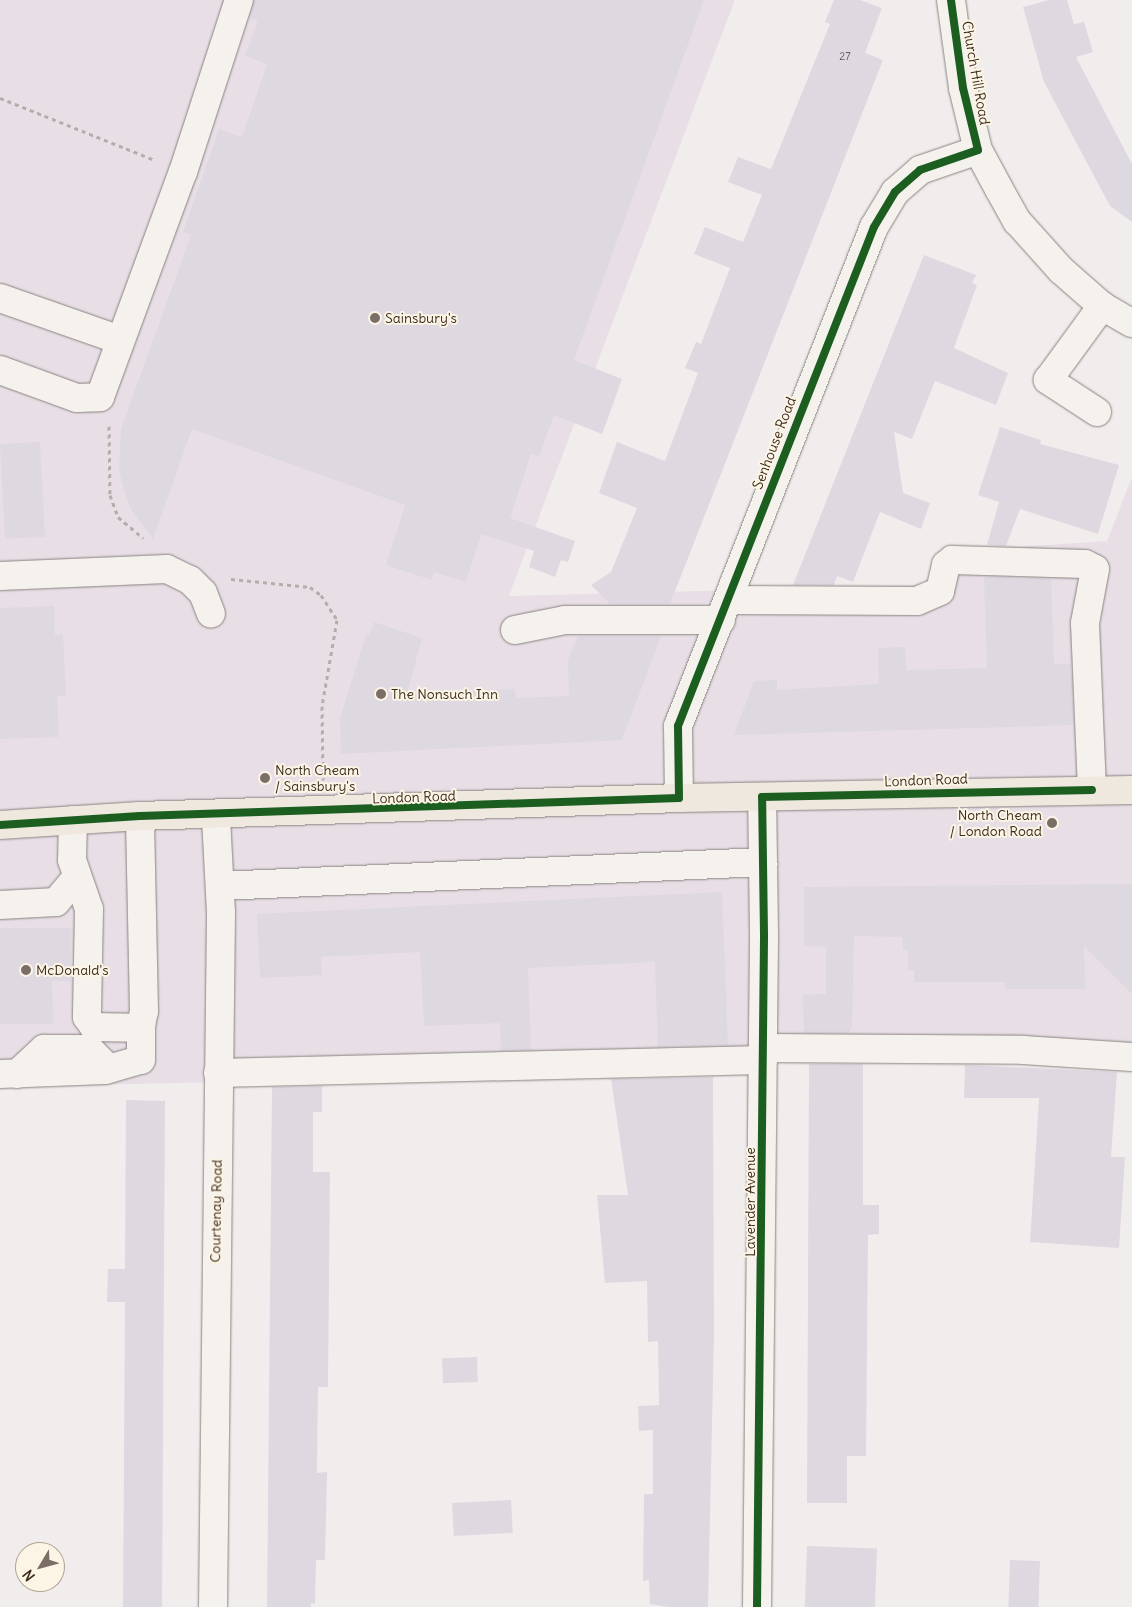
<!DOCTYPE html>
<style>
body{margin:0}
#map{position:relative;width:1132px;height:1607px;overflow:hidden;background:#f2eded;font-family:Delius,sans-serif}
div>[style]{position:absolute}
.built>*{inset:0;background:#e8dfe6}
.building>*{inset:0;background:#ded8e0;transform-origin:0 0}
.path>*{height:3px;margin-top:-1.5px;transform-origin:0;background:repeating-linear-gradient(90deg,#b2aea9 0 4px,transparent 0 8px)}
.roads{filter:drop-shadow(0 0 1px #888380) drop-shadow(0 0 1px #888380)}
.minor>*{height:28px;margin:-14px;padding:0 14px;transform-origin:14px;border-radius:14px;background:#f5f1ec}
.highway>*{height:28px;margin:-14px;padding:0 14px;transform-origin:14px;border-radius:14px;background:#eee8df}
.cycleway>*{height:8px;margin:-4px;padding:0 4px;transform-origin:4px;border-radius:4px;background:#1b5e20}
.dots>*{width:14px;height:14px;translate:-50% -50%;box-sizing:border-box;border:2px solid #fcf5e5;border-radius:50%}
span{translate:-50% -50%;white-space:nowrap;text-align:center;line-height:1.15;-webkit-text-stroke:4px #fcf5e5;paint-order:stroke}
.number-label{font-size:11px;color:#665852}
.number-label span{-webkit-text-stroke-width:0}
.street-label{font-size:14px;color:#3b2a1e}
.poi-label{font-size:14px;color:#3b2a1e}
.left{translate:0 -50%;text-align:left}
.right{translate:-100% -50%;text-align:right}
.north{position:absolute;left:15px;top:1542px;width:50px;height:50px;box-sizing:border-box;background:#fcf5e5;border:1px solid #afa495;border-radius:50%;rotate:233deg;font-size:14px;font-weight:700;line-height:20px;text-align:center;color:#3b2a1e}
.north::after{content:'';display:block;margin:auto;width:18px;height:22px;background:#7b6e66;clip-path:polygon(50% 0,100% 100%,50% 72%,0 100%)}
</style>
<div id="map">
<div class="built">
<i style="clip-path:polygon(0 0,735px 0,509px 596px,928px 585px,938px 552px,1107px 541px,1132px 477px,1132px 1061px,792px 1053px,584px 1074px,0 1087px)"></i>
</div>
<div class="building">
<i style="clip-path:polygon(254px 0,704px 0,574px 360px,622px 379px,607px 421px,602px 434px,554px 415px,539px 456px,531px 454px,510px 518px,575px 541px,568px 562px,561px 560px,555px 577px,529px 567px,534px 551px,481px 534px,466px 582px,434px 572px,432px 580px,386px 565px,405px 505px,192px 429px,153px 539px,130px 508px,119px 472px,121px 429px,191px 235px,183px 232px,219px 129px,242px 137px,267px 64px,245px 56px,258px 20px,250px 18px)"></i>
<i style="clip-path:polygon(834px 0,860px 0,882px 8px,865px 53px,883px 60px,670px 604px,610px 604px,591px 585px,611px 572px,637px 508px,599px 493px,617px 442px,665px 461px,698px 373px,685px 368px,696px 342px,701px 344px,730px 268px,694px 254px,705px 227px,743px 242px,762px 195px,728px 182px,738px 157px,771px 169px,830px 24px,825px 22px)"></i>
<i style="clip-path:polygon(1049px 0,1067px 0,1074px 24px,1084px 22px,1093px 52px,1076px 57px,1132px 164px,1132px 222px,1110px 206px,1044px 82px,1023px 7px)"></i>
<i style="clip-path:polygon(924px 255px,976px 275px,972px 283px,977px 285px,954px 348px,1008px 373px,996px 405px,935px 381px,912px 439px,894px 432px,903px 493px,930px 503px,921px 529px,880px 512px,853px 582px,837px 576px,834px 585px,793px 585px)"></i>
<i style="clip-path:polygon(1000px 427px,1041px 440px,1040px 444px,1119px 465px,1098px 534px,1020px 509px,1006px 546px,987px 545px,999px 502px,978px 495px)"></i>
<i style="left:40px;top:442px;width:95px;height:40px;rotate:87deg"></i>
<i style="clip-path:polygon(984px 577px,1051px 579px,1054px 664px,1071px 664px,1074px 725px,734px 735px,754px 681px,777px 680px,777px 690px,879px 684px,878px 648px,905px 647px,906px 670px,987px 668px)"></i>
<i style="clip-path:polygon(54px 606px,55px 635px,63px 634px,66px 696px,57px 696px,59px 737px,0 739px,0 608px)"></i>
<i style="clip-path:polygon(374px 622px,422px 638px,407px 694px,515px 689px,516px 698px,569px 696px,568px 660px,578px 636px,661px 636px,622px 740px,341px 754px,340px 718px,366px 635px,369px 636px)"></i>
<i style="clip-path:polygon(1132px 884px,1132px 994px,1084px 946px,1085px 989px,1005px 989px,1005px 982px,914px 982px,914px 970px,908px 971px,908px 950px,903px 950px,902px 937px,854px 936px,852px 1026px,849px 1033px,804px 1033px,803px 995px,826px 994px,826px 947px,804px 946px,804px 887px)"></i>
<i style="clip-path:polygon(722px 892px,728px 1045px,658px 1047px,655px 962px,528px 968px,531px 1050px,501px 1051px,500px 1023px,424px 1026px,420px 952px,321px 957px,322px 975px,260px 978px,257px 914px)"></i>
<i style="clip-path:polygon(0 928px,71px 928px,71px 981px,52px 981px,53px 1024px,0 1024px)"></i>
<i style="clip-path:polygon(809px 1064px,863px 1064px,863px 1205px,879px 1205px,879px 1234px,868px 1235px,866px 1456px,847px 1456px,847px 1503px,807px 1503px)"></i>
<i style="clip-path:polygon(965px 1065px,1117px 1072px,1111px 1157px,1125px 1157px,1119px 1248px,1030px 1242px,1039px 1098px,964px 1098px)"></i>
<i style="clip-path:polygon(713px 1077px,714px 1335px,708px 1607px,669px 1607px,650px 1604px,649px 1580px,643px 1581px,644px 1494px,653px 1494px,653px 1430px,639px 1431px,638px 1406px,659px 1405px,658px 1341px,648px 1342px,647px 1281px,605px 1283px,597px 1195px,628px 1195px,611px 1079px)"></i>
<i style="clip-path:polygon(322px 1086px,322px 1112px,313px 1112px,313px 1172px,330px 1172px,328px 1387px,318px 1387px,317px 1473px,327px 1472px,325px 1560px,316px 1560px,315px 1604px,311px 1603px,311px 1607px,267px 1607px,272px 1087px)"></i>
<i style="clip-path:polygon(126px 1100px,165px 1101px,162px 1607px,123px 1607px,125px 1302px,107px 1302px,108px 1269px,125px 1269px)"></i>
<i style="left:477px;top:1357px;width:25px;height:35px;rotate:88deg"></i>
<i style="left:511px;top:1500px;width:33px;height:59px;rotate:87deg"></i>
<i style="left:807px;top:1546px;width:70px;height:61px;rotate:2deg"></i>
<i style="left:1010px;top:1560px;width:30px;height:47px;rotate:2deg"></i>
</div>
<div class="path">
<i style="left:0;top:98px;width:167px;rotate:21.8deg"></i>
<i style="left:109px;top:426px;width:69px;rotate:89.2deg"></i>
<i style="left:110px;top:495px;width:23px;rotate:70deg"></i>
<i style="left:118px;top:517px;width:33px;rotate:40deg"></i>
<i style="left:231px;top:579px;width:79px;rotate:5.8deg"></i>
<i style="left:310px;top:587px;width:14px;rotate:36deg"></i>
<i style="left:321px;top:595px;width:30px;rotate:57deg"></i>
<i style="left:337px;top:620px;width:87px;rotate:99.9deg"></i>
<i style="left:322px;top:706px;width:74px;rotate:89.2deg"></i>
</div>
<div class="roads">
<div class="minor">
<i style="left:951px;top:0;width:89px;rotate:82.2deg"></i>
<i style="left:963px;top:88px;width:64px;rotate:76.4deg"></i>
<i style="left:978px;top:150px;width:44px;rotate:61.7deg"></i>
<i style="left:999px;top:189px;width:37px;rotate:61deg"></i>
<i style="left:1017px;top:221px;width:66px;rotate:48.1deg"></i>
<i style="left:1061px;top:270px;width:55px;rotate:41.3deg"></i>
<i style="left:1102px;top:306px;width:34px;rotate:30deg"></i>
<i style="left:0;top:298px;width:127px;rotate:19.3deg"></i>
<i style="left:0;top:370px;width:82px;rotate:20deg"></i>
<i style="left:77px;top:398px;width:23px;rotate:-2deg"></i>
<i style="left:100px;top:397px;width:240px;rotate:-69.8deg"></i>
<i style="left:183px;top:172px;width:181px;rotate:-72deg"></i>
<i style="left:1097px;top:412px;width:59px;rotate:-146.9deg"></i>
<i style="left:1048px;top:380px;width:92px;rotate:-53.9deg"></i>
<i style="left:0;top:576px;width:167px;rotate:-2.4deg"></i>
<i style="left:167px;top:569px;width:25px;rotate:26deg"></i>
<i style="left:190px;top:580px;width:18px;rotate:45deg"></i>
<i style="left:203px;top:593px;width:22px;rotate:69deg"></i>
<i style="left:729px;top:600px;width:188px;rotate:0.3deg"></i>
<i style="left:917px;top:601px;width:25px;rotate:-23deg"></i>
<i style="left:940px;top:591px;width:27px;rotate:-77deg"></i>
<i style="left:946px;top:565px;width:8px;rotate:-40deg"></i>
<i style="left:952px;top:560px;width:133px;rotate:1.7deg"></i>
<i style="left:1085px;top:564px;width:11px;rotate:27deg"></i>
<i style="left:1095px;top:569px;width:55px;rotate:100.5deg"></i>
<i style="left:1085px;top:623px;width:167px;rotate:87.6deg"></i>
<i style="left:515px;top:630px;width:51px;rotate:-11.3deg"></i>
<i style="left:565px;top:620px;width:156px"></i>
<i style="left:679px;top:798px;width:72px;rotate:-90.8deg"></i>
<i style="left:678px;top:726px;width:536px;rotate:-68.56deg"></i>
<i style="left:874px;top:227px;width:41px;rotate:-59deg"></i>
<i style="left:895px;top:192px;width:33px;rotate:-41deg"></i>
<i style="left:920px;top:170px;width:61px;rotate:-19deg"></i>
<i style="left:73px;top:820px;width:40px;rotate:91.4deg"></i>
<i style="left:72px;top:860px;width:52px;rotate:70.9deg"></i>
<i style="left:89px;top:909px;width:108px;rotate:91.1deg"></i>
<i style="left:87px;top:1017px;width:12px;rotate:55deg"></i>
<i style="left:94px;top:1027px;width:39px;rotate:1deg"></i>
<i style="left:133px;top:1028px;width:9px;rotate:-21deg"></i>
<i style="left:141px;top:1025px;width:14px;rotate:-78deg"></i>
<i style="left:144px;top:1011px;width:195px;rotate:-91.2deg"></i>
<i style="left:220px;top:886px;width:544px;rotate:-2.53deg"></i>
<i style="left:0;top:905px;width:56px;rotate:-3.1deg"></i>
<i style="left:56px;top:902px;width:31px;rotate:-50deg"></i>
<i style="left:763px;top:1048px;width:260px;rotate:0.4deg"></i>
<i style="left:1023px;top:1050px;width:109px;rotate:3.7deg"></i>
<i style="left:218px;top:1073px;width:545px;rotate:-1.37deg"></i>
<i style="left:0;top:1074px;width:105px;rotate:-2.2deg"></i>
<i style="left:105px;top:1070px;width:37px;rotate:-16deg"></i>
<i style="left:141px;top:1060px;width:35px;rotate:-90deg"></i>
<i style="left:17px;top:1074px;width:37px;rotate:-43deg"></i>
<i style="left:44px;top:1049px;width:45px"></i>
<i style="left:89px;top:1049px;width:28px;rotate:45deg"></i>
<i style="left:213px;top:1607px;width:694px;rotate:-89.34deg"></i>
<i style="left:221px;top:913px;width:97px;rotate:-93deg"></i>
<i style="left:757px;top:1607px;width:673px;rotate:-89.4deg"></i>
<i style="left:764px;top:934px;width:137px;rotate:-90.8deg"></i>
</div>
<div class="highway">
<i style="left:0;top:825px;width:140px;rotate:-3.7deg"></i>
<i style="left:140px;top:816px;width:539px;rotate:-1.91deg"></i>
<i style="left:679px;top:798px;width:453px;rotate:-1deg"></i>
</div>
</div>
<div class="cycleway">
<i style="left:0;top:825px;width:140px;rotate:-3.7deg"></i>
<i style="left:140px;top:816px;width:539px;rotate:-1.91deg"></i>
<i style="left:679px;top:798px;width:72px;rotate:-90.8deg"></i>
<i style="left:678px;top:726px;width:536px;rotate:-68.56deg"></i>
<i style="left:874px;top:227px;width:41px;rotate:-59deg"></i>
<i style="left:895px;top:192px;width:33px;rotate:-41deg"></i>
<i style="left:920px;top:170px;width:61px;rotate:-19deg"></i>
<i style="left:978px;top:150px;width:64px;rotate:-103.6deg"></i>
<i style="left:963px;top:88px;width:89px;rotate:-97.8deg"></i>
<i style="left:757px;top:1607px;width:673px;rotate:-89.4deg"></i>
<i style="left:764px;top:934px;width:137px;rotate:-90.8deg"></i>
<i style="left:762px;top:797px;width:330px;rotate:-1.2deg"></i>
</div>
<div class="dots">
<i style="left:375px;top:318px;background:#7b6e66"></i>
<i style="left:381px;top:694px;background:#7b6e66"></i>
<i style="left:265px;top:778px;background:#7b6e66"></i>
<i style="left:1052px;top:823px;background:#7b6e66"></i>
<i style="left:26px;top:970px;background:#7b6e66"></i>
</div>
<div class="number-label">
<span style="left:845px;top:56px">27</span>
</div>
<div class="street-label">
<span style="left:976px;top:73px;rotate:80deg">Church Hill Road</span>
<span style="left:774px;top:443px;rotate:-69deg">Senhouse Road</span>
<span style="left:926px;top:780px;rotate:-2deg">London Road</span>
<span style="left:414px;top:797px;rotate:-2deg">London Road</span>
<span style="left:750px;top:1202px;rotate:-90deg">Lavender Avenue</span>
<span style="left:216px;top:1211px;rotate:-89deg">Courtenay Road</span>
</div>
<div class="poi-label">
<span class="left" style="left:385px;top:318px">Sainsbury's</span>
<span class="left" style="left:391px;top:694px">The Nonsuch Inn</span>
<span class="left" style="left:275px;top:778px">North Cheam<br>/ Sainsbury's</span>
<span class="right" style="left:1042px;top:823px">North Cheam<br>/ London Road</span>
<span class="left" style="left:36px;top:970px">McDonald's</span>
</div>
<div class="north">N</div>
</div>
